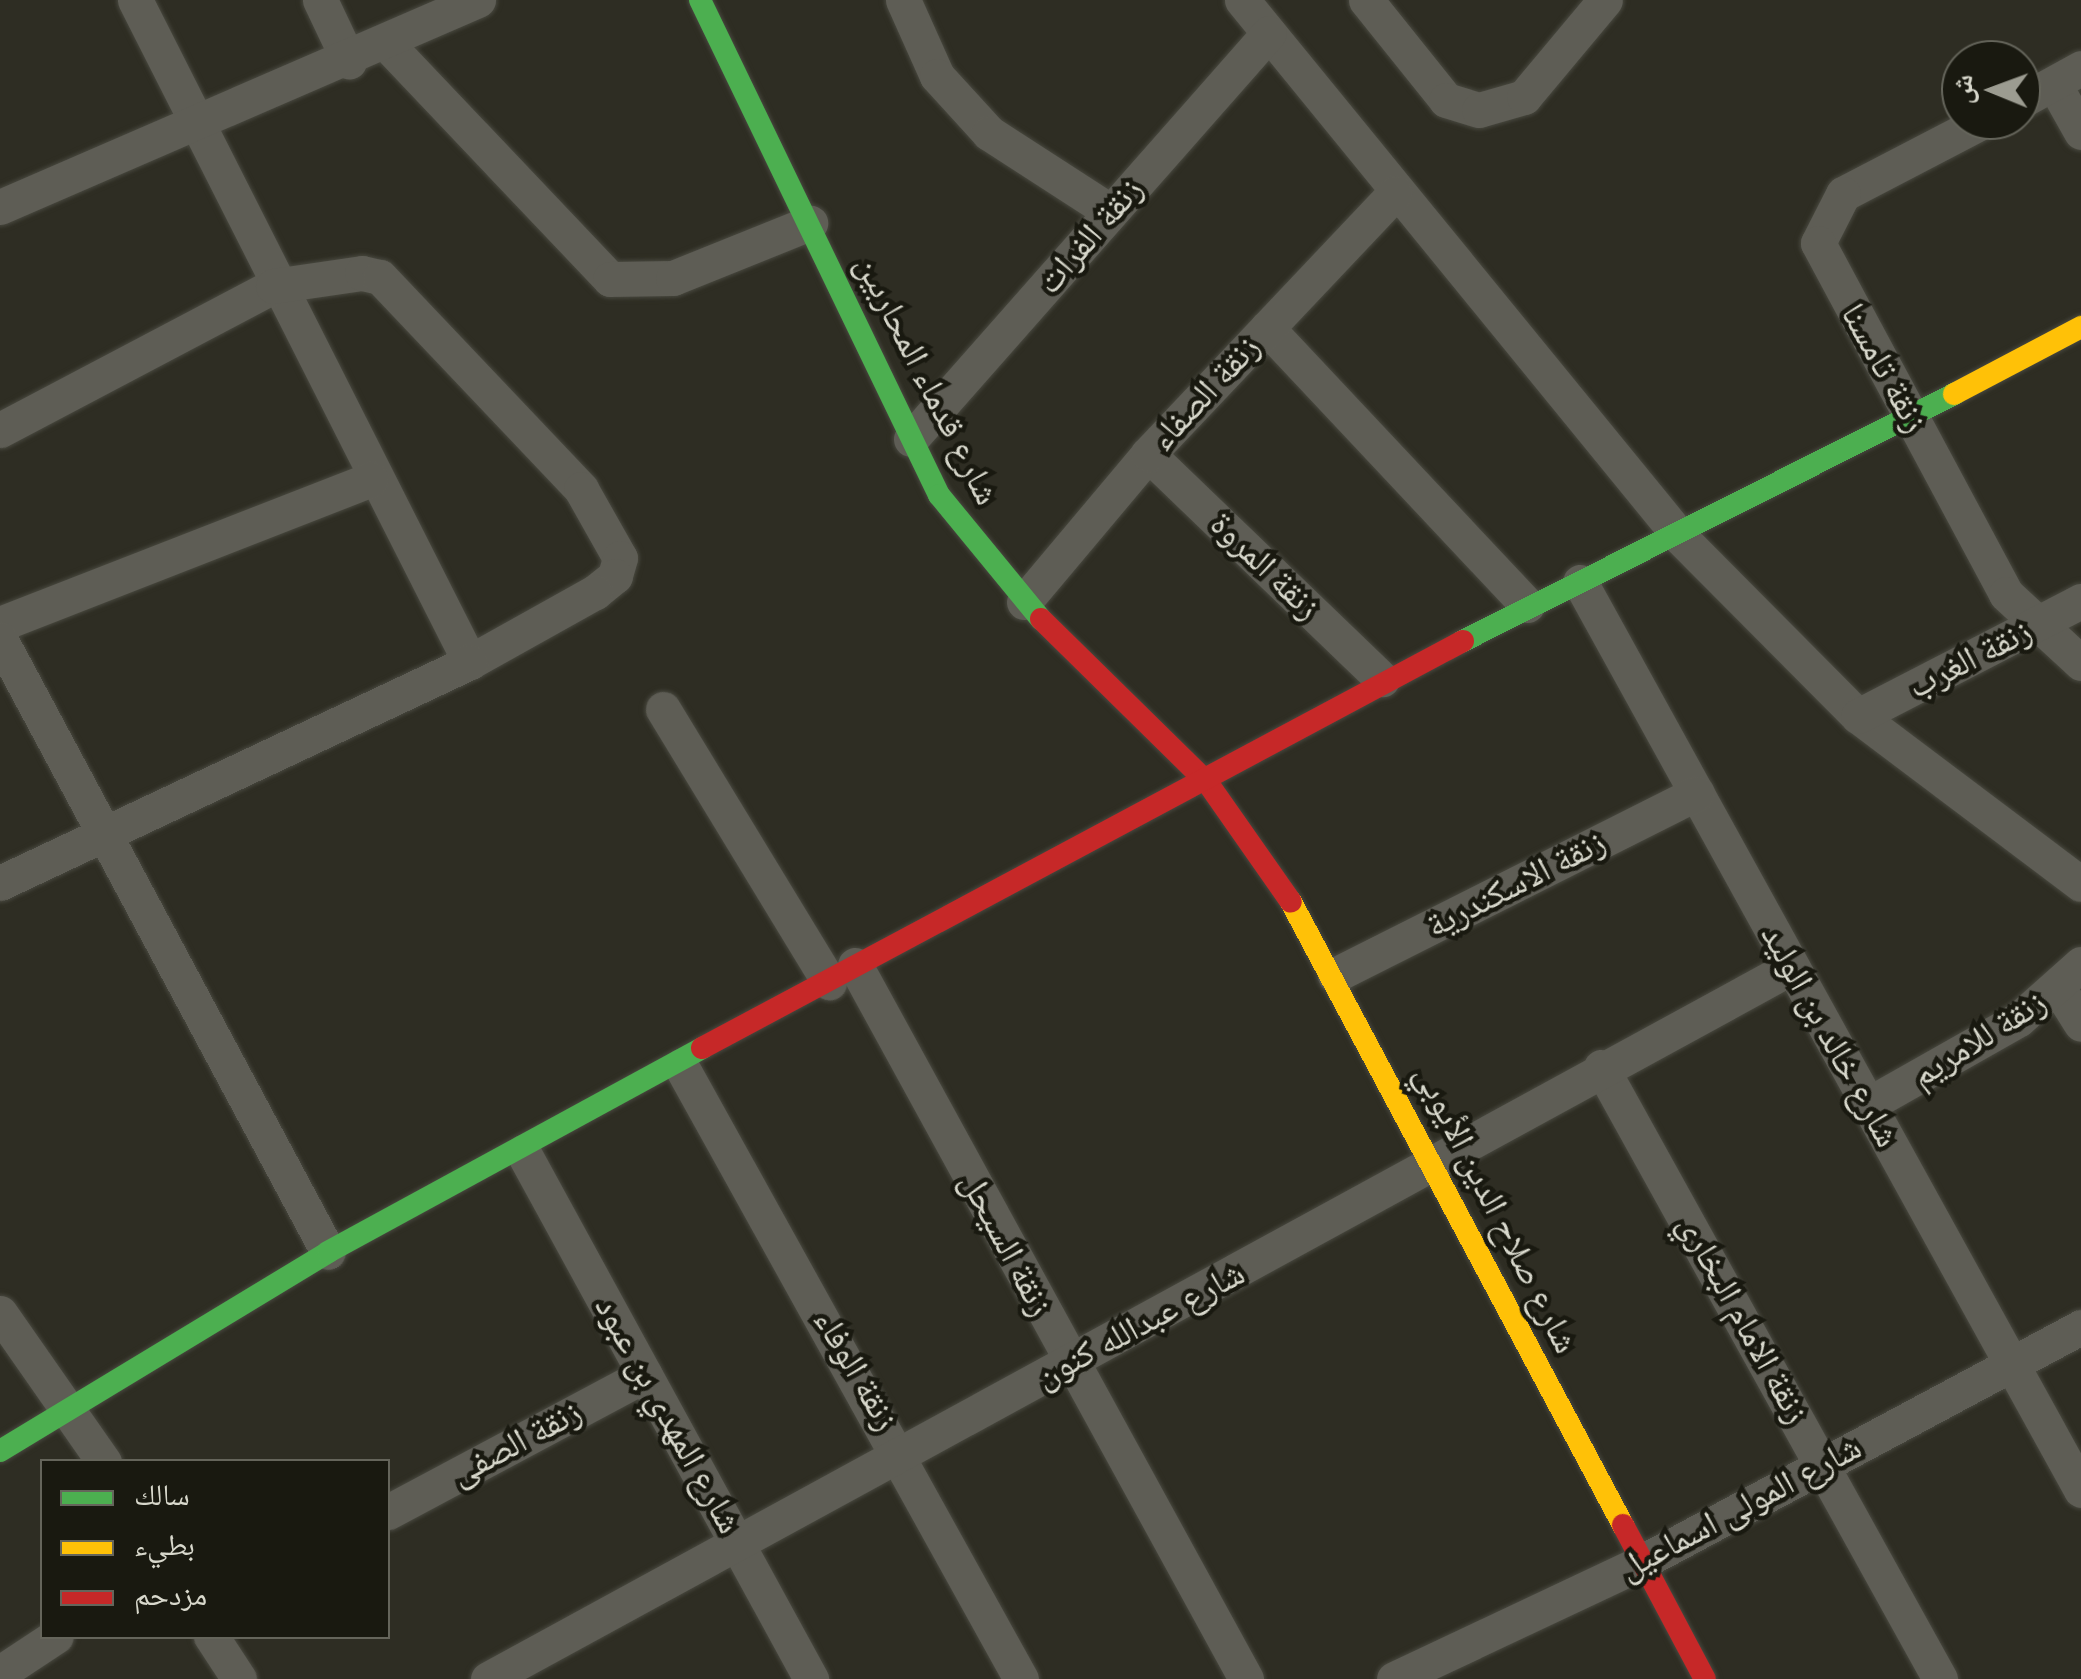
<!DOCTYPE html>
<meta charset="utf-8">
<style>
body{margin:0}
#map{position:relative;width:2081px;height:1679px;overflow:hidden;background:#2e2d23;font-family:"Varela Round","Noto Naskh Arabic",sans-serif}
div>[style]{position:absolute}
.roads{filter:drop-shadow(0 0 2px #48483f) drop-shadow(0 0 2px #48483f)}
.street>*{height:35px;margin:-17.5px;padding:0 17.5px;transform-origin:17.5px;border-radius:17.5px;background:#5e5d55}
.fast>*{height:22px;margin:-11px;padding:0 11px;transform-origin:11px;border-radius:11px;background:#4caf50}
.slow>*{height:22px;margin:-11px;padding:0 11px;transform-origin:11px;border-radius:11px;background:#ffc107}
.jam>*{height:22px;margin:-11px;padding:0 11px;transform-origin:11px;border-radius:11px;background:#c62828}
span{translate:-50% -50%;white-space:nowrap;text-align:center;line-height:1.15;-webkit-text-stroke:9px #191910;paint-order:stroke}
.street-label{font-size:35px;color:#d8d8cc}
.legend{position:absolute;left:40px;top:1459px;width:350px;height:180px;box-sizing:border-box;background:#191910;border:2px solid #65655b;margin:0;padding:12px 18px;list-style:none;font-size:30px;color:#d8d8cc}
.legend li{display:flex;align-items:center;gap:20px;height:50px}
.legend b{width:50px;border:2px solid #65655b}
.north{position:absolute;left:1941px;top:40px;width:100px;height:100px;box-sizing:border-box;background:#191910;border:2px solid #65655b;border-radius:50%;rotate:271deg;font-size:28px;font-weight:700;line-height:40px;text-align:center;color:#d8d8cc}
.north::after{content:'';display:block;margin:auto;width:35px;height:45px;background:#9c9c91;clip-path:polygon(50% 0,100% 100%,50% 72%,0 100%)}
</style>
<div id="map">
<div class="roads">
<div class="street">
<i style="left:135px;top:0;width:742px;rotate:63.16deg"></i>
<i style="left:320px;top:0;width:68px;rotate:64.6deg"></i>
<i style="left:903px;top:0;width:83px;rotate:65.9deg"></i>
<i style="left:937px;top:76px;width:77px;rotate:47.6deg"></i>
<i style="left:989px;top:133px;width:145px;rotate:32.9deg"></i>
<i style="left:1242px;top:0;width:694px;rotate:50.79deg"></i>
<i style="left:1681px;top:538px;width:251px;rotate:45.2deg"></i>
<i style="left:1858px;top:716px;width:279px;rotate:37deg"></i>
<i style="left:1366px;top:0;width:128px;rotate:51.3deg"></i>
<i style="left:1446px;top:100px;width:34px;rotate:17deg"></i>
<i style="left:1479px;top:110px;width:47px;rotate:-16.1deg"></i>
<i style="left:1524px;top:97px;width:126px;rotate:-50.1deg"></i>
<i style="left:387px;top:44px;width:324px;rotate:46.5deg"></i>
<i style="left:610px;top:279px;width:63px;rotate:-0.9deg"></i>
<i style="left:673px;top:278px;width:148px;rotate:-21.9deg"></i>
<i style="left:2054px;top:84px;width:55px;rotate:60.6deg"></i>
<i style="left:2021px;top:101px;width:68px;rotate:-28.8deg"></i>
<i style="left:1985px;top:120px;width:160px;rotate:152.5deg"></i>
<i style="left:1843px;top:194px;width:55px;rotate:117deg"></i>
<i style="left:1818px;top:243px;width:398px;rotate:61.8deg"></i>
<i style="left:2006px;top:594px;width:102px;rotate:42.6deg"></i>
<i style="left:0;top:207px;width:521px;rotate:-23.42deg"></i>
<i style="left:1267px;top:328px;width:380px;rotate:46.8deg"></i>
<i style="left:0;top:430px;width:309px;rotate:-27.8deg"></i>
<i style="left:273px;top:286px;width:90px;rotate:-8.3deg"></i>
<i style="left:362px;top:273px;width:18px;rotate:13deg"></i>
<i style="left:380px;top:277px;width:292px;rotate:46.5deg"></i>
<i style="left:581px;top:489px;width:79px;rotate:60.5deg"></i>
<i style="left:620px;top:558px;width:19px;rotate:106deg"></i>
<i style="left:615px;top:576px;width:26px;rotate:141deg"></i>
<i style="left:595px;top:592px;width:143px;rotate:150.8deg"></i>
<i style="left:470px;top:662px;width:519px;rotate:154.82deg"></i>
<i style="left:911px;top:439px;width:541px;rotate:-48.6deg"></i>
<i style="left:1148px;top:454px;width:325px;rotate:43.9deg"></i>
<i style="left:1580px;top:582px;width:1037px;rotate:61.11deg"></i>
<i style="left:1024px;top:602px;width:193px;rotate:-50deg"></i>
<i style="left:1148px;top:454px;width:359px;rotate:-46.6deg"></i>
<i style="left:0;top:624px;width:398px;rotate:-21.3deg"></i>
<i style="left:0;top:639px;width:695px;rotate:61.85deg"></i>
<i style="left:663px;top:709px;width:320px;rotate:58.7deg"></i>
<i style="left:1858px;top:716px;width:251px;rotate:-27.3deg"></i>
<i style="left:855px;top:965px;width:814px;rotate:61.29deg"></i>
<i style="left:1335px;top:975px;width:405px;rotate:-26.7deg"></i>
<i style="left:2059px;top:989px;width:41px;rotate:57.8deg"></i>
<i style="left:681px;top:1066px;width:701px;rotate:60.99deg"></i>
<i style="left:1601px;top:1067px;width:700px;rotate:61.02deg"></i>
<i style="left:1869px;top:1104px;width:172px;rotate:-29.5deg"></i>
<i style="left:2019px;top:1019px;width:83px;rotate:-41.6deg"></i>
<i style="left:523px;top:1152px;width:601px;rotate:61.34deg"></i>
<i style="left:0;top:1313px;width:182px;rotate:55.1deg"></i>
<i style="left:388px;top:1512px;width:291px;rotate:-28.1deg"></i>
<i style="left:211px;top:1636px;width:51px;rotate:56.9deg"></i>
<i style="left:0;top:1673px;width:67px;rotate:-33.5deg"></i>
<i style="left:488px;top:1679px;width:1483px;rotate:-28.64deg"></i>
<i style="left:1394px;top:1679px;width:272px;rotate:-25.2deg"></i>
<i style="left:1640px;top:1563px;width:500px;rotate:-28.15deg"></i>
</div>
<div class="fast">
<i style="left:700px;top:0;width:550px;rotate:64.23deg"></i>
<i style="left:939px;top:495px;width:161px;rotate:50.6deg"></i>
<i style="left:1463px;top:641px;width:550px;rotate:-26.7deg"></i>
<i style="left:0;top:1451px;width:384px;rotate:-31.2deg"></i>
<i style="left:328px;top:1252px;width:426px;rotate:-28.6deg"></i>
</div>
<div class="slow">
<i style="left:1954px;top:394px;width:144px;rotate:-27.8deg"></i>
<i style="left:1291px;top:902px;width:706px;rotate:61.95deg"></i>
</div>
<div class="jam">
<i style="left:1041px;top:619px;width:233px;rotate:44.5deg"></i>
<i style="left:1207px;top:782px;width:146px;rotate:55deg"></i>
<i style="left:702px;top:1048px;width:863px;rotate:-28.14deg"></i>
<i style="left:1623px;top:1525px;width:174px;rotate:62deg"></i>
</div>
</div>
<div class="street-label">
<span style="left:1090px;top:236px;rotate:-49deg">زنقة الفرات</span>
<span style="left:1884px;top:368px;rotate:61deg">زنقة تامسنا</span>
<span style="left:927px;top:380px;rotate:63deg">شارع قدماء المحاربين</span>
<span style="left:1205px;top:393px;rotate:-47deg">زنقة الصفاء</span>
<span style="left:1265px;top:566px;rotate:44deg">زنقة المروة</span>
<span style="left:1970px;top:659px;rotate:-27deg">زنقة الغرب</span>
<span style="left:1516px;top:884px;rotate:-27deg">زنقة الاسكندرية</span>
<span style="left:1830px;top:1036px;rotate:61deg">شارع خالد بن الوليد</span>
<span style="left:1979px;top:1039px;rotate:-32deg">زنقة للامريم</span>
<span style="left:1496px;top:1209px;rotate:63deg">شارع صلاح الدين الأيوبي</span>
<span style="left:1006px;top:1244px;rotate:62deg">زنقة السيحل</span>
<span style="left:1743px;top:1319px;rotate:61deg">زنقة الامام البخاري</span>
<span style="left:1140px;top:1325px;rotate:-28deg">شارع عبدالله كنون</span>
<span style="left:856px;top:1370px;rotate:60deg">زنقة الوفاء</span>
<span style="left:668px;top:1415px;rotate:61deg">شارع المهدي بن عبود</span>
<span style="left:516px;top:1443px;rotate:-28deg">زنقة الصفى</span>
<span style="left:1740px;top:1508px;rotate:-28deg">شارع المولى اسماعيل</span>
</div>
<ul class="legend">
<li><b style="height:12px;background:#4caf50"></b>سالك</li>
<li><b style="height:12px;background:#ffc107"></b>بطيء</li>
<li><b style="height:12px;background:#c62828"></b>مزدحم</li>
</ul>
<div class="north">ش</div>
</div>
